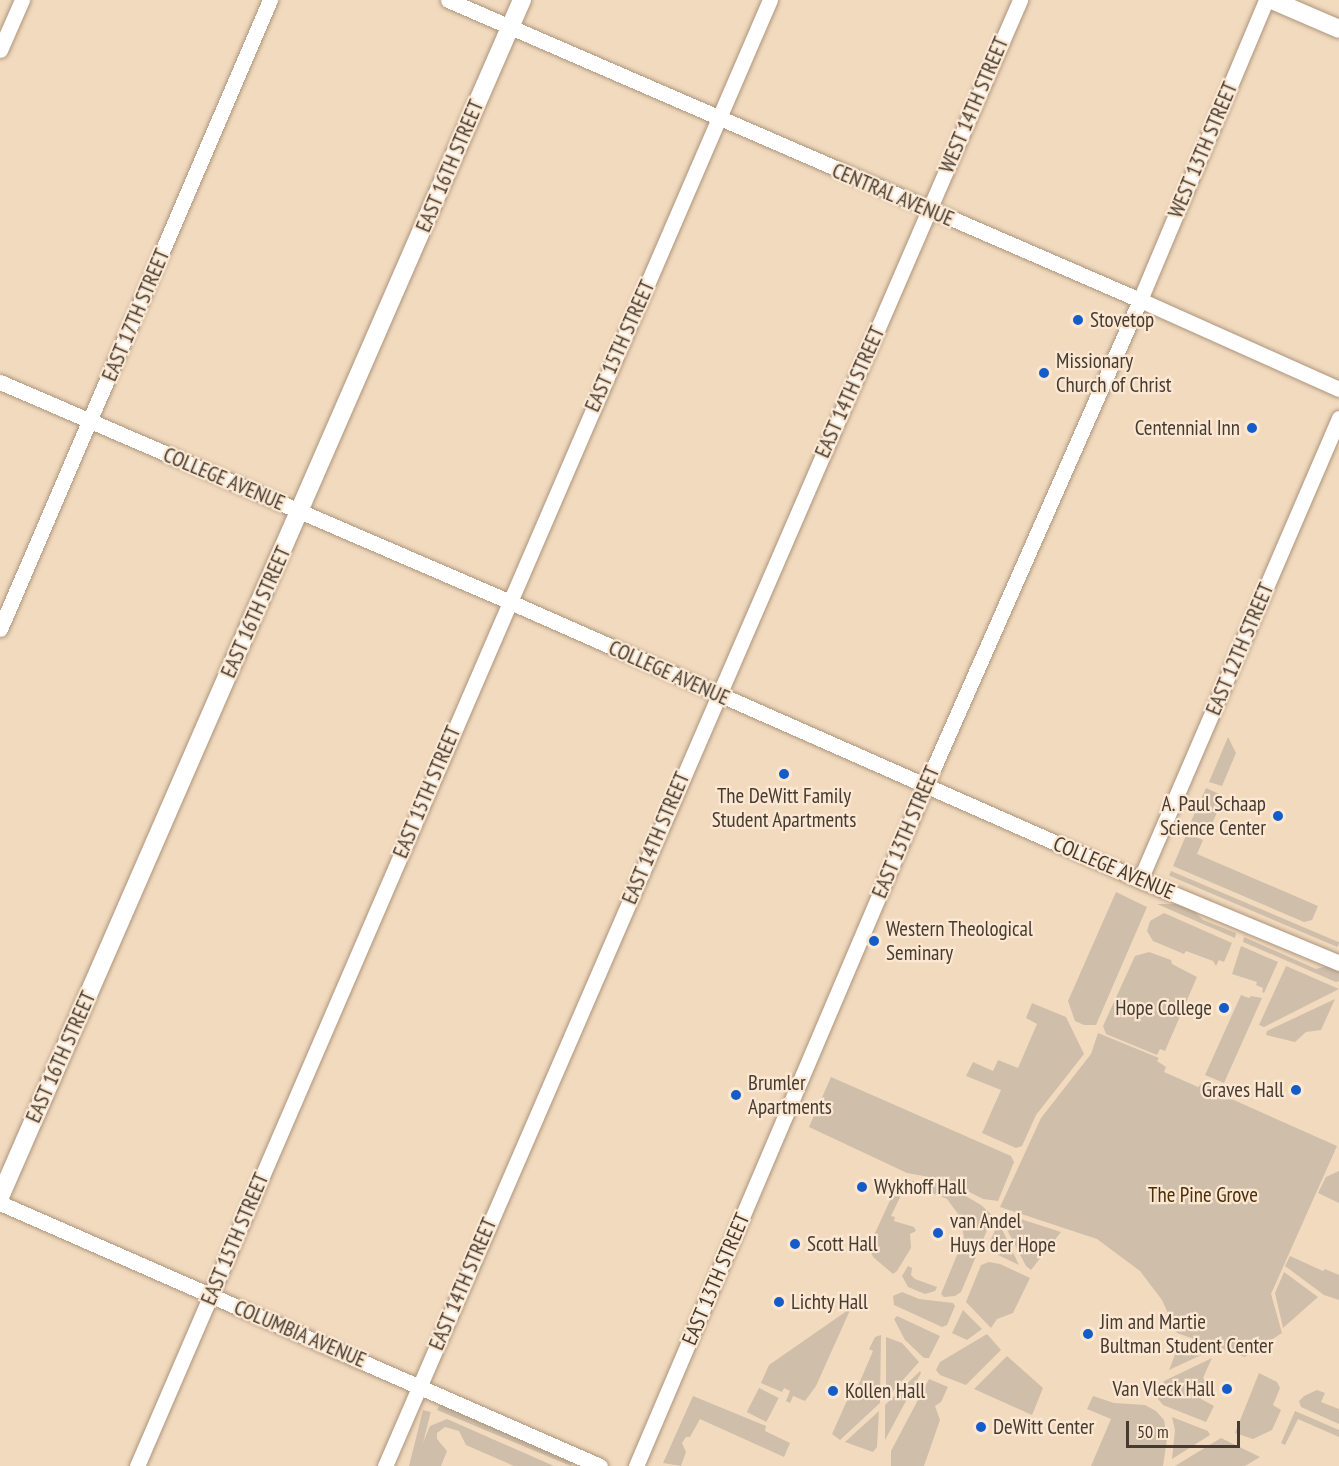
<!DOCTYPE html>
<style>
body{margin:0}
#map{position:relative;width:1339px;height:1466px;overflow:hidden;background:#f2dabf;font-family:"PT Sans Narrow",sans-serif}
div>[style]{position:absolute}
.green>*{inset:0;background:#cfbeaa;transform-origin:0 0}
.roads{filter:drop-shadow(0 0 2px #ac957c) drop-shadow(0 0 2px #ac957c)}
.minor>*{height:15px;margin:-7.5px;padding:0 7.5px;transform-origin:7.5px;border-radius:7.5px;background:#fff}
.major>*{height:18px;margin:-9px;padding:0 9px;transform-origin:9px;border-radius:9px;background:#fff}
.dots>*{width:16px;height:16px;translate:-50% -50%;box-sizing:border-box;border:3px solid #fce8d2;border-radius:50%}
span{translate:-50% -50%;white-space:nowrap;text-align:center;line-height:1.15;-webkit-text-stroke:4.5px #fce8d2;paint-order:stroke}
.street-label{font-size:21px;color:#453b31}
.poi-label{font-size:21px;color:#453b31}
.left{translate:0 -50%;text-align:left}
.right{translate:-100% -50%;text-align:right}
.park-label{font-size:21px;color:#4a2e08}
.scale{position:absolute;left:1126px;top:1421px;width:114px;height:27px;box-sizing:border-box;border:3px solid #453b31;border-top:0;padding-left:8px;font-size:18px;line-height:21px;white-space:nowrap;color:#453b31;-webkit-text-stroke:4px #fce8d2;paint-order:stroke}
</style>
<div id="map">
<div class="green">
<i style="clip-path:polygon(1228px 737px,1236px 753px,1222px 786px,1209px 782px)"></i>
<i style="left:1206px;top:788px;width:20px;height:42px;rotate:24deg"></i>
<i style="clip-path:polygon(1187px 833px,1203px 840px,1197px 854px,1318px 906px,1312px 920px,1304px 922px,1173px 866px)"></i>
<i style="left:1171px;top:871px;width:183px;height:5px;rotate:23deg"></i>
<i style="clip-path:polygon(1116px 892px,1147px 907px,1096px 1025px,1084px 1025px,1075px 1021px,1068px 1001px)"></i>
<i style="clip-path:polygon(1157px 904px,1180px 904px,1191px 908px,1203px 920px,1236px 933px,1235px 938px)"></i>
<i style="clip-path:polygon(1164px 913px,1232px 943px,1224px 962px,1219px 960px,1216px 966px,1213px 961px,1186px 951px,1184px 954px,1153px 941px,1147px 931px,1150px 921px)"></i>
<i style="clip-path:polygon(1244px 937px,1316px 969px,1327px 966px,1339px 971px,1339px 981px,1336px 982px,1243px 942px)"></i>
<i style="clip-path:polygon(1241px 946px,1278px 962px,1264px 993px,1262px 992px,1263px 988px,1256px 985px,1257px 982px,1232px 974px)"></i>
<i style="clip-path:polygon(1149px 952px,1171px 960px,1172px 964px,1197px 977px,1165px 1051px,1160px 1049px,1157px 1055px,1106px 1034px,1103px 1026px,1135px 956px)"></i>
<i style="clip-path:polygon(1286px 966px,1339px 989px,1264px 1027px,1259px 1025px)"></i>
<i style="clip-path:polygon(1241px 995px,1249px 998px,1251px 996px,1262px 998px,1224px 1083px,1205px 1075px)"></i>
<i style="clip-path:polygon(1335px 999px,1321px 1030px,1306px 1032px,1295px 1042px,1266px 1035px,1267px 1031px)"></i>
<i style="clip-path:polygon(1032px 1003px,1066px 1017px,1084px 1054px,1036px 1115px,1022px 1146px,1016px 1148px,982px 1133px,1001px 1090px,966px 1076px,973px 1062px,993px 1071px,998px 1060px,1018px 1068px,1037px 1024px,1026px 1018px)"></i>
<i style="clip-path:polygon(1098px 1033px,1159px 1058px,1157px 1061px,1166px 1067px,1164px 1072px,1198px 1087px,1205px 1081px,1222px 1088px,1227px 1097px,1337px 1146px,1271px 1294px,1282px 1333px,1245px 1357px,1177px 1333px,1162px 1300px,1140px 1271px,1097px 1239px,1000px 1207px,1041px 1118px,1091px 1054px)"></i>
<i style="clip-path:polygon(831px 1077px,1011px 1156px,1014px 1162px,998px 1201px,983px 1199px,946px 1180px,907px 1173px,809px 1127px)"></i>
<i style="clip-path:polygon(1339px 1171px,1339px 1203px,1318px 1193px,1326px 1177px)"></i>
<i style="clip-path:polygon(903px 1180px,914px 1181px,916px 1187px,904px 1189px,891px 1216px,895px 1217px,894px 1221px,914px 1227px,916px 1231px,910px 1234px,911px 1248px,897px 1271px,893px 1274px,873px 1257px,869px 1246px,898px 1183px)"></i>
<i style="clip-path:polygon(923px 1181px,947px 1185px,981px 1205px,993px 1216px,961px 1292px,955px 1296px,944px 1297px,941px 1294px,964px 1238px,961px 1218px,947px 1199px,925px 1190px,922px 1186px)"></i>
<i style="clip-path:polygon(1011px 1216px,1061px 1232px,1031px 1270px,1026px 1266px,1001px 1218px)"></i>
<i style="clip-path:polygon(998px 1224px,1000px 1225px,1019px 1265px,998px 1255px,990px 1241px)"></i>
<i style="clip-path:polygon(1290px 1256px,1323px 1271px,1325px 1269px,1339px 1275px,1339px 1300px,1324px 1295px,1285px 1266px)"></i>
<i style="clip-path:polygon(989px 1262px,1000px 1264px,1030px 1278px,1013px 1313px,997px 1319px,991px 1328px,966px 1302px,981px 1265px)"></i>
<i style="clip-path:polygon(908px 1266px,912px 1268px,911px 1275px,915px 1279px,937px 1287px,935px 1291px,925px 1294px,908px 1287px,902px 1276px)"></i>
<i style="clip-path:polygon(1284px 1272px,1318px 1297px,1283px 1328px,1275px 1293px)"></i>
<i style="clip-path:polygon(902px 1292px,919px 1299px,953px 1303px,955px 1306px,947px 1325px,942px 1327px,894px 1305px,893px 1296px)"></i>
<i style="clip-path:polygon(851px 1308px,816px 1386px,805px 1401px,793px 1396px,790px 1403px,786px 1401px,790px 1391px,784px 1388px,782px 1392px,761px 1383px,769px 1365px)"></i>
<i style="clip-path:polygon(963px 1310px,982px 1329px,967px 1340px,952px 1333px)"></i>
<i style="clip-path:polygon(897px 1316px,940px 1336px,929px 1358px,924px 1358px,905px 1340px,894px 1319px)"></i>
<i style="clip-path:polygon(987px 1334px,1001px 1350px,966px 1385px,940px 1375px,936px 1370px,940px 1362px)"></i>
<i style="clip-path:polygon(881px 1335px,880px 1403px,840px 1440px,832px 1434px,854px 1385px,858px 1386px,873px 1351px,869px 1349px,875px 1337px)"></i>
<i style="clip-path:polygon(886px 1337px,902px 1343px,919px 1362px,886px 1399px)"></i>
<i style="clip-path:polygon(1188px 1342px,1210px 1351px,1169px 1370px,1178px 1347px)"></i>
<i style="clip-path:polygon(1007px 1356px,1043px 1388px,1032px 1415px,974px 1389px)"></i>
<i style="clip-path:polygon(1212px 1358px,1203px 1378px,1208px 1382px,1201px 1399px,1214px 1406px,1206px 1422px,1163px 1405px,1158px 1399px,1164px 1381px)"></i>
<i style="clip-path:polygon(920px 1371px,921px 1373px,885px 1440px,885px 1405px)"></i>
<i style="clip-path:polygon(1259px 1373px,1277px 1382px,1280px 1388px,1273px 1405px,1281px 1410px,1272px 1430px,1253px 1439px,1235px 1433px)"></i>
<i style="clip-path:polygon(929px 1379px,948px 1387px,941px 1402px,935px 1406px,940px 1420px,924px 1466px,891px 1466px,891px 1451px)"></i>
<i style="left:759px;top:1388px;width:22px;height:27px;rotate:27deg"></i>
<i style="clip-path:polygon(1317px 1390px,1325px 1393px,1321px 1402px,1339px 1409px,1339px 1424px,1301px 1407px,1299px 1401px,1304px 1396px)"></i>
<i style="clip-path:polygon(693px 1396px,766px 1426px,765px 1431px,790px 1443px,784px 1457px,700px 1419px,690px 1437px,686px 1437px,682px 1443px,686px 1452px,681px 1466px,663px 1463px)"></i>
<i style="clip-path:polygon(1093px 1396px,1114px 1403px,1145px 1405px,1156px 1411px,1164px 1420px,1167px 1439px,1163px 1466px,1091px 1466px,1111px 1419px,1087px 1409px)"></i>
<i style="clip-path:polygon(441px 1403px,573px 1460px,571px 1466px,437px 1410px)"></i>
<i style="left:423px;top:1410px;width:8px;height:61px;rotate:14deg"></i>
<i style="clip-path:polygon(879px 1411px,877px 1447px,873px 1452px,845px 1442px)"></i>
<i style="clip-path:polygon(1295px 1411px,1339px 1430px,1339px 1437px,1298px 1419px,1285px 1445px,1281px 1443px)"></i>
<i style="clip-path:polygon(1172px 1417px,1208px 1431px,1210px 1435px,1172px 1459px,1175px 1430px)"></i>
<i style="clip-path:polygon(447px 1419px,554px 1466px,514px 1466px,466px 1445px,459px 1431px,445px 1427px,437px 1433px,437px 1439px,447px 1451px,441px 1466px,413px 1466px,430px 1426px)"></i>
<i style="clip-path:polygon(1221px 1438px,1260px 1457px,1245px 1466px,1175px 1466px)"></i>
</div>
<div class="roads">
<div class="minor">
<i style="left:448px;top:0;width:754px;rotate:23.44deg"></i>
<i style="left:1140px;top:300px;width:218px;rotate:24.1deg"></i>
<i style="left:0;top:50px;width:55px;rotate:-66.3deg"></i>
<i style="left:0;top:382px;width:553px;rotate:23.32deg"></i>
<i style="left:508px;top:601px;width:691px;rotate:23.82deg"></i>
<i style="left:1140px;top:880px;width:216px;rotate:22.6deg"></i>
<i style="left:0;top:629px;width:685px;rotate:-66.77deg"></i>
<i style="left:1140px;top:880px;width:503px;rotate:-66.7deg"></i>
<i style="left:0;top:1203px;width:655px;rotate:23.67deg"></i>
<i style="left:137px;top:1466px;width:1597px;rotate:-66.65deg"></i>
<i style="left:385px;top:1466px;width:1598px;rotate:-66.58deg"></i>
<i style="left:636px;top:1466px;width:740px;rotate:-66.93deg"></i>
<i style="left:926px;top:785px;width:530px;rotate:-66.19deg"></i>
<i style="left:1140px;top:300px;width:325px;rotate:-67.2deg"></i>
</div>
<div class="major">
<i style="left:1272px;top:0;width:73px;rotate:23.4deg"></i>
<i style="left:0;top:1197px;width:1306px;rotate:-66.44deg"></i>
</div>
</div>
<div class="dots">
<i style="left:1078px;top:320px;background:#145dc8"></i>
<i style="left:1044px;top:373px;background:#145dc8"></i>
<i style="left:1252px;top:428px;background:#145dc8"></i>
<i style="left:784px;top:774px;background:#145dc8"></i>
<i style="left:1278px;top:816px;background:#145dc8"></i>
<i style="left:874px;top:941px;background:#145dc8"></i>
<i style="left:1224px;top:1008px;background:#145dc8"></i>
<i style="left:1296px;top:1090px;background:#145dc8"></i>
<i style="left:736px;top:1095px;background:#145dc8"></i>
<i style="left:862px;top:1187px;background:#145dc8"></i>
<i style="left:938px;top:1233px;background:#145dc8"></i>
<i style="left:795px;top:1244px;background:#145dc8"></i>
<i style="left:779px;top:1302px;background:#145dc8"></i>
<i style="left:1088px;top:1334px;background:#145dc8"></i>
<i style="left:1227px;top:1389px;background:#145dc8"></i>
<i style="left:833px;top:1391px;background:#145dc8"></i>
<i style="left:981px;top:1427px;background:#145dc8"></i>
</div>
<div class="street-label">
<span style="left:974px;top:105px;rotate:-67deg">WEST 14TH STREET</span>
<span style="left:1203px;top:150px;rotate:-67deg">WEST 13TH STREET</span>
<span style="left:450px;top:166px;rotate:-67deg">EAST 16TH STREET</span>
<span style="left:893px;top:195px;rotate:23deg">CENTRAL AVENUE</span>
<span style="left:136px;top:315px;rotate:-67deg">EAST 17TH STREET</span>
<span style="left:620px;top:346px;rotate:-66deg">EAST 15TH STREET</span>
<span style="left:850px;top:392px;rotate:-66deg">EAST 14TH STREET</span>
<span style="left:224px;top:479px;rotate:23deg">COLLEGE AVENUE</span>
<span style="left:256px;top:612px;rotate:-66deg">EAST 16TH STREET</span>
<span style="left:1240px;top:649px;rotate:-67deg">EAST 12TH STREET</span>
<span style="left:669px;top:673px;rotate:24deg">COLLEGE AVENUE</span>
<span style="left:427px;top:792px;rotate:-67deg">EAST 15TH STREET</span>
<span style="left:906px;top:832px;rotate:-67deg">EAST 13TH STREET</span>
<span style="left:656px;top:838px;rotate:-67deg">EAST 14TH STREET</span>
<span style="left:1114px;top:868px;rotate:23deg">COLLEGE AVENUE</span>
<span style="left:61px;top:1057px;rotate:-66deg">EAST 16TH STREET</span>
<span style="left:235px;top:1239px;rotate:-67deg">EAST 15TH STREET</span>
<span style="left:716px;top:1279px;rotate:-67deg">EAST 13TH STREET</span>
<span style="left:463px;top:1284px;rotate:-67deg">EAST 14TH STREET</span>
<span style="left:300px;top:1334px;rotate:23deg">COLUMBIA AVENUE</span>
</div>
<div class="poi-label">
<span class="left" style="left:1090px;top:320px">Stovetop</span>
<span class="left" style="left:1056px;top:373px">Missionary<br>Church of Christ</span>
<span class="right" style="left:1240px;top:428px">Centennial Inn</span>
<span style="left:784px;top:808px">The DeWitt Family<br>Student Apartments</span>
<span class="right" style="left:1266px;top:816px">A. Paul Schaap<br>Science Center</span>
<span class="left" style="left:886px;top:941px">Western Theological<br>Seminary</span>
<span class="right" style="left:1212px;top:1008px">Hope College</span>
<span class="left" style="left:748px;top:1095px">Brumler<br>Apartments</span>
<span class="right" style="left:1284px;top:1090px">Graves Hall</span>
<span class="left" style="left:874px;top:1187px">Wykhoff Hall</span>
<span class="left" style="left:950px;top:1233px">van Andel<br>Huys der Hope</span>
<span class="left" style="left:807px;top:1244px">Scott Hall</span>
<span class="left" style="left:791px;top:1302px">Lichty Hall</span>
<span class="left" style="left:1100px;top:1334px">Jim and Martie<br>Bultman Student Center</span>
<span class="right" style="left:1215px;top:1389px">Van Vleck Hall</span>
<span class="left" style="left:845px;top:1391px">Kollen Hall</span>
<span class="left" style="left:993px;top:1427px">DeWitt Center</span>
</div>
<div class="park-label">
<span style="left:1203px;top:1195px">The Pine Grove</span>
</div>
<div class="scale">50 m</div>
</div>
